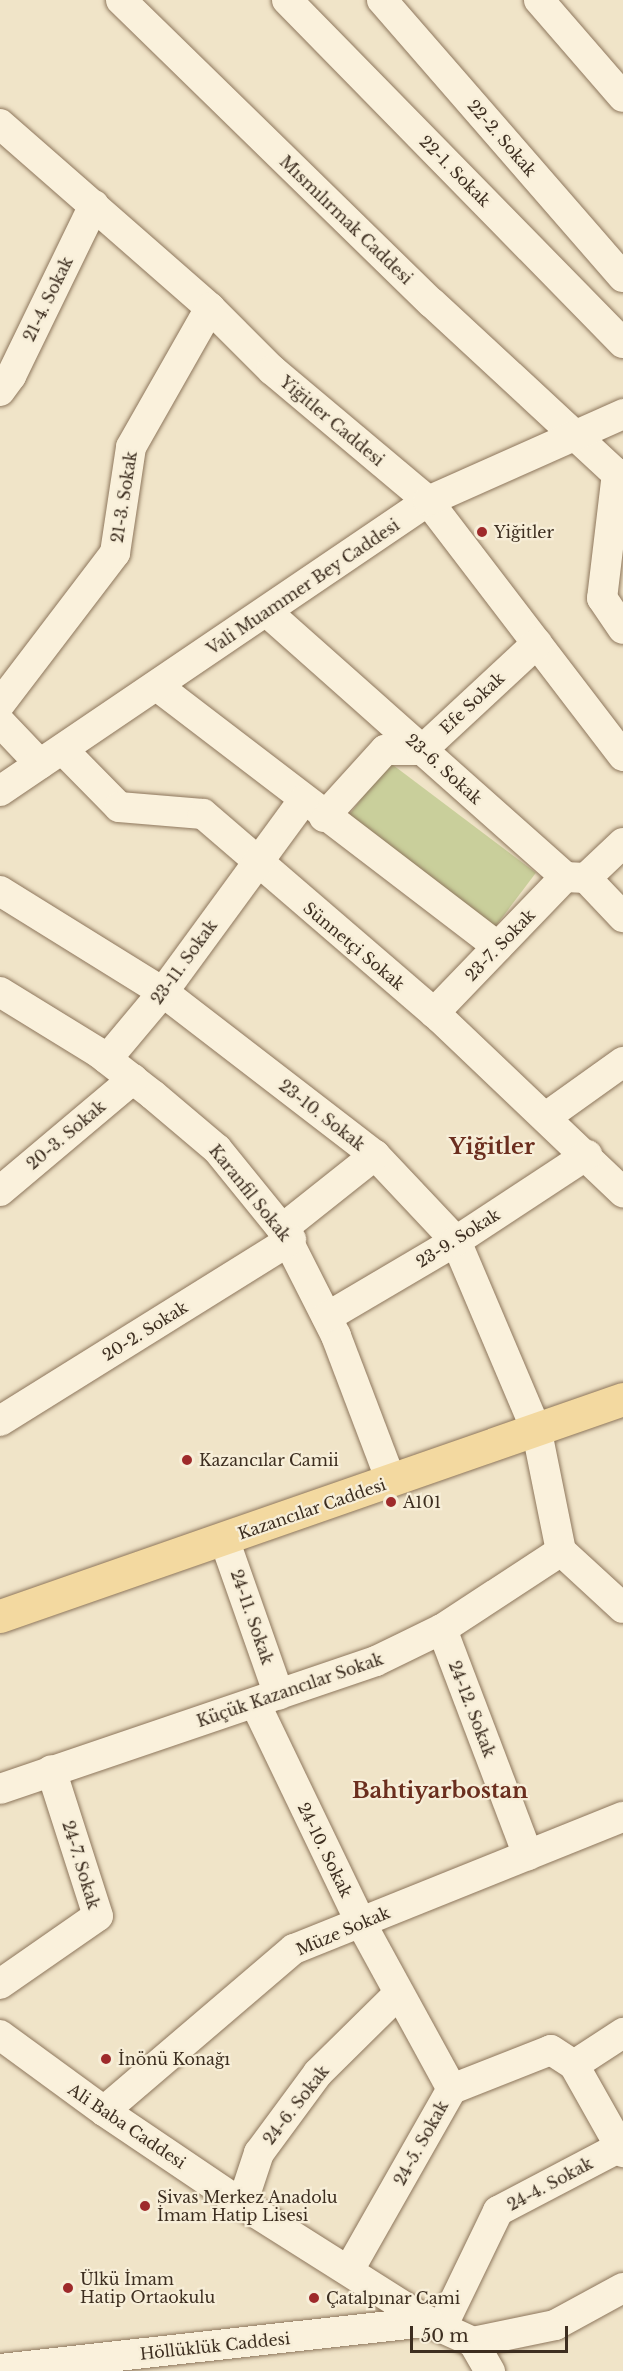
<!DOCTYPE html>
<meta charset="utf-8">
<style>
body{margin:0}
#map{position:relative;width:623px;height:2371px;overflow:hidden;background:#f0e4c8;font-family:"Libre Baskerville",serif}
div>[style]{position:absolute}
.green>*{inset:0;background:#c9cf9b;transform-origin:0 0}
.roads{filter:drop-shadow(0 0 2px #8d765c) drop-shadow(0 0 2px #8d765c)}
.minor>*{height:30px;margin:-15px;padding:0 15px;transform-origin:15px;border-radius:15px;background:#faf1dc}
.major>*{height:33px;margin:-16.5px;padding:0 16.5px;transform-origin:16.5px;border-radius:16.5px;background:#f3d9a0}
.dots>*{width:16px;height:16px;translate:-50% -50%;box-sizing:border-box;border:3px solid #f7eed8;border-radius:50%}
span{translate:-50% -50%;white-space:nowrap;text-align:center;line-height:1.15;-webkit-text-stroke:4.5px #f7eed8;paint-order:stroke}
.street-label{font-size:16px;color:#3d2e20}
.poi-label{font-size:16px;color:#3d2e20}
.left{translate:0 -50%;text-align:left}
.district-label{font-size:22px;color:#6b2e1e;font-weight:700}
.scale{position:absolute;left:410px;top:2326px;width:158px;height:27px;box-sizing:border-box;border:3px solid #3d2e20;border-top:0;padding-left:8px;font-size:18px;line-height:21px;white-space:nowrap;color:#3d2e20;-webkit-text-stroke:4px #f7eed8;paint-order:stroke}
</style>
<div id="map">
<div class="green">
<i style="left:389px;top:762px;width:184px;height:71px;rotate:37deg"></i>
</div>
<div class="roads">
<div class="minor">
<i style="left:121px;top:0;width:434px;rotate:44.3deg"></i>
<i style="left:432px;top:303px;width:260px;rotate:42.8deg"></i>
<i style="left:287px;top:0;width:480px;rotate:45.6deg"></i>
<i style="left:382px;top:0;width:367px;rotate:49deg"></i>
<i style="left:539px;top:0;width:128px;rotate:49.1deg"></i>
<i style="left:0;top:124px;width:279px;rotate:41.2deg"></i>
<i style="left:210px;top:308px;width:88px;rotate:45deg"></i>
<i style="left:272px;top:370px;width:204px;rotate:40deg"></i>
<i style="left:428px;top:501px;width:321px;rotate:52.6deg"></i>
<i style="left:0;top:391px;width:19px;rotate:-54deg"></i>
<i style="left:11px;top:376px;width:190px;rotate:-64.1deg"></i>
<i style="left:617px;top:473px;width:126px;rotate:96.8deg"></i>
<i style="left:602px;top:598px;width:37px;rotate:56deg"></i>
<i style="left:267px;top:612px;width:399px;rotate:41.6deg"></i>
<i style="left:565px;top:877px;width:21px;rotate:3deg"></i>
<i style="left:586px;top:878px;width:54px;rotate:46.5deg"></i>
<i style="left:157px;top:686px;width:429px;rotate:37.4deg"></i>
<i style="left:0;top:704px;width:190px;rotate:-52.7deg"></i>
<i style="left:115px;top:553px;width:107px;rotate:-81.4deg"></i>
<i style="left:131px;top:447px;width:160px;rotate:-60.4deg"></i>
<i style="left:0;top:722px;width:58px;rotate:46.4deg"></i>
<i style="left:63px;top:750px;width:80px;rotate:45.5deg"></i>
<i style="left:119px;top:807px;width:84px;rotate:4.8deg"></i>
<i style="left:203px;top:814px;width:313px;rotate:40.7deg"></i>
<i style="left:440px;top:1018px;width:253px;rotate:43.6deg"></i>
<i style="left:0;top:791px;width:517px;rotate:-34.12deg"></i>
<i style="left:428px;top:501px;width:214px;rotate:-24deg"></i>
<i style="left:324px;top:817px;width:91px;rotate:-47.7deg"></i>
<i style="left:385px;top:750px;width:37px"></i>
<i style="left:422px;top:750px;width:157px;rotate:-42.9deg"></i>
<i style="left:586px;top:878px;width:51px;rotate:-43.4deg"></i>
<i style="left:0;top:891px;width:192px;rotate:31.8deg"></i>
<i style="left:163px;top:992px;width:267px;rotate:37.6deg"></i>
<i style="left:375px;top:1155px;width:118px;rotate:46.7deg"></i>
<i style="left:456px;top:1241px;width:207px;rotate:67deg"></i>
<i style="left:537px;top:1432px;width:121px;rotate:78.6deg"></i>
<i style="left:561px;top:1551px;width:84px;rotate:42.6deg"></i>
<i style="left:0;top:992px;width:116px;rotate:31.6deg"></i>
<i style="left:99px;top:1053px;width:68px;rotate:37.9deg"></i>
<i style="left:153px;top:1095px;width:84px;rotate:40.2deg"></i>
<i style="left:217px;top:1149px;width:103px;rotate:50.9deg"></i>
<i style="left:282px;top:1229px;width:120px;rotate:63.2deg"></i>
<i style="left:336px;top:1336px;width:155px;rotate:69.2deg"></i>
<i style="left:434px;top:1013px;width:189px;rotate:-46.1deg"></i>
<i style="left:107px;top:1059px;width:87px;rotate:-50.1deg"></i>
<i style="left:163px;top:992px;width:237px;rotate:-53.8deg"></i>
<i style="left:546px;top:1117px;width:95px;rotate:-35.5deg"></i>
<i style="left:0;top:1191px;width:174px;rotate:-40.1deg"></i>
<i style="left:282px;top:1229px;width:119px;rotate:-38.5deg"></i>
<i style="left:327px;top:1317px;width:150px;rotate:-30.5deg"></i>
<i style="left:456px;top:1241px;width:157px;rotate:-33.3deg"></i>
<i style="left:0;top:1421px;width:343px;rotate:-31.9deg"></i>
<i style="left:224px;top:1539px;width:165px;rotate:70.6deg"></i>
<i style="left:442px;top:1629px;width:242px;rotate:69.2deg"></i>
<i style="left:255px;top:1703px;width:244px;rotate:64.3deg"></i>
<i style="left:361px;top:1923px;width:189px;rotate:61.3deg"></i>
<i style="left:0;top:1789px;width:397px;rotate:-18.8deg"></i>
<i style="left:376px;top:1661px;width:73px;rotate:-25.9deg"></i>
<i style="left:442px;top:1629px;width:142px;rotate:-33.2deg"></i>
<i style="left:0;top:1984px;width:119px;rotate:-34.8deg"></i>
<i style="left:98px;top:1916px;width:153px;rotate:-107.8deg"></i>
<i style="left:0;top:2035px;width:129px;rotate:36.2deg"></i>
<i style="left:104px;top:2111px;width:166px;rotate:34deg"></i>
<i style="left:242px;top:2204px;width:221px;rotate:32.3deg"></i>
<i style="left:429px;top:2322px;width:48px;rotate:24.4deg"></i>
<i style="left:574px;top:2065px;width:100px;rotate:60.6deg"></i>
<i style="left:104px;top:2111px;width:250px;rotate:-40.5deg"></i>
<i style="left:294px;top:1949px;width:354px;rotate:-21.9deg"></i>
<i style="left:242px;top:2204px;width:54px;rotate:-71.6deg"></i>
<i style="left:259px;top:2153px;width:99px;rotate:-53.6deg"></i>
<i style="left:318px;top:2073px;width:112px;rotate:-44.6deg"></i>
<i style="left:349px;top:2270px;width:208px;rotate:-60.4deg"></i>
<i style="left:452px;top:2089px;width:106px;rotate:-21.5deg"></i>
<i style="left:551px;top:2050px;width:27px;rotate:33deg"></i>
<i style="left:574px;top:2065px;width:59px;rotate:-33.1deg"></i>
<i style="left:442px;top:2327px;width:129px;rotate:-64.2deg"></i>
<i style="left:498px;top:2211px;width:138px;rotate:-27.7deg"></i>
<i style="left:473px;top:2342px;width:84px;rotate:-11.7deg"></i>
<i style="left:555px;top:2325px;width:77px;rotate:-28.6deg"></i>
<i style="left:473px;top:2342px;width:34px;rotate:60deg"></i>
<i style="left:0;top:2369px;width:432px;rotate:-6.3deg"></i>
</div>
<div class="major">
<i style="left:0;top:1616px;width:660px;rotate:-19.2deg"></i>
</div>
</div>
<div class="dots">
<i style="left:482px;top:532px;background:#9e2a2b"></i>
<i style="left:187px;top:1460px;background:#9e2a2b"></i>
<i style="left:391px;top:1502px;background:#9e2a2b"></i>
<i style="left:106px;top:2059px;background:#9e2a2b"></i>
<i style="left:145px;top:2206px;background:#9e2a2b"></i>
<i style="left:68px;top:2288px;background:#9e2a2b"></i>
<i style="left:314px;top:2298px;background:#9e2a2b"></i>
</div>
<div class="street-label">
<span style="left:502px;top:138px;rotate:49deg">22-2. Sokak</span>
<span style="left:455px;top:171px;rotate:45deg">22-1. Sokak</span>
<span style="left:346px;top:220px;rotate:44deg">Mısmılırmak Caddesi</span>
<span style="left:48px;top:299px;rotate:-64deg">21-4. Sokak</span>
<span style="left:332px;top:421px;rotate:40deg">Yiğitler Caddesi</span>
<span style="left:124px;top:497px;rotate:-81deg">21-3. Sokak</span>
<span style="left:303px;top:587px;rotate:-34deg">Vali Muammer Bey Caddesi</span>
<span style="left:472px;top:703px;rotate:-43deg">Efe Sokak</span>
<span style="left:444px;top:769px;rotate:42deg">23-6. Sokak</span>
<span style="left:500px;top:945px;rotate:-46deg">23-7. Sokak</span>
<span style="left:354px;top:946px;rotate:40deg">Sünnetçi Sokak</span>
<span style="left:184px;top:962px;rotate:-54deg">23-11. Sokak</span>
<span style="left:322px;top:1115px;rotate:38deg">23-10. Sokak</span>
<span style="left:66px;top:1135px;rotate:-40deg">20-3. Sokak</span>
<span style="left:250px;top:1193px;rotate:51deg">Karanfil Sokak</span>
<span style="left:458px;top:1238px;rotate:-32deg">23-9. Sokak</span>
<span style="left:145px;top:1331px;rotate:-32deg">20-2. Sokak</span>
<span style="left:312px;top:1509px;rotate:-19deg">Kazancılar Caddesi</span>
<span style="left:252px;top:1617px;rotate:71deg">24-11. Sokak</span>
<span style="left:290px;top:1690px;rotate:-19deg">Küçük Kazancılar Sokak</span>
<span style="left:472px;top:1709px;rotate:69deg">24-12. Sokak</span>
<span style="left:325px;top:1850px;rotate:64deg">24-10. Sokak</span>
<span style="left:81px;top:1865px;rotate:73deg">24-7. Sokak</span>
<span style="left:343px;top:1931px;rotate:-23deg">Müze Sokak</span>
<span style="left:296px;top:2105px;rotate:-52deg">24-6. Sokak</span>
<span style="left:127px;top:2126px;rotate:34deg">Ali Baba Caddesi</span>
<span style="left:421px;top:2143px;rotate:-61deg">24-5. Sokak</span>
<span style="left:550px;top:2184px;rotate:-28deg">24-4. Sokak</span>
<span style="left:215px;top:2346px;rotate:-6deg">Höllüklük Caddesi</span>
</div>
<div class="poi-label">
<span class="left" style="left:494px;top:532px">Yiğitler</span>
<span class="left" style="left:199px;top:1460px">Kazancılar Camii</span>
<span class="left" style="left:403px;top:1502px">A101</span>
<span class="left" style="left:118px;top:2059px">İnönü Konağı</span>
<span class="left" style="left:157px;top:2206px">Sivas Merkez Anadolu<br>İmam Hatip Lisesi</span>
<span class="left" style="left:80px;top:2288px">Ülkü İmam<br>Hatip Ortaokulu</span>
<span class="left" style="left:326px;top:2298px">Çatalpınar Cami</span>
</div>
<div class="district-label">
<span style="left:492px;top:1147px">Yiğitler</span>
<span style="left:440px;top:1791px">Bahtiyarbostan</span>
</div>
<div class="scale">50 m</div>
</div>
